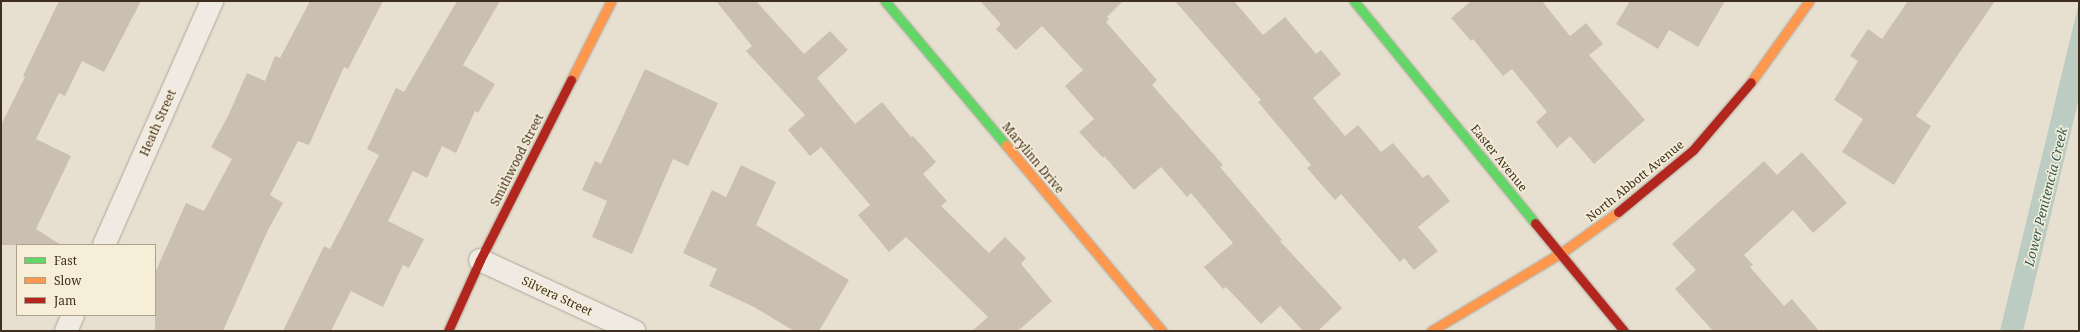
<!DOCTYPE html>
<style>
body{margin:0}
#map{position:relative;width:2080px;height:332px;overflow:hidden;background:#e7e0d1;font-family:"Noto Serif",serif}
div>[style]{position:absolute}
.water>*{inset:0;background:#bcccc2}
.building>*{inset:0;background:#cbbfb2}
.roads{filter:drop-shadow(0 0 1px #ada599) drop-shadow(0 0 1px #ada599)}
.street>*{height:22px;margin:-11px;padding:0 11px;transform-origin:11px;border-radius:11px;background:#efebe3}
.fast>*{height:9px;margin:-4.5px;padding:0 4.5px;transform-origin:4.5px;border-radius:4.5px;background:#63d668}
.slow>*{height:9px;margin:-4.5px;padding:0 4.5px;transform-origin:4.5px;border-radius:4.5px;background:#ff974d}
.jam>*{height:9px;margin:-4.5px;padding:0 4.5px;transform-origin:4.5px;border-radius:4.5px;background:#b3261e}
span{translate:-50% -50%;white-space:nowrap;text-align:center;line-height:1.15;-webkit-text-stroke:3px #f7eed8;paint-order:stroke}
.street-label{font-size:12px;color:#3d2e20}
.water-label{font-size:13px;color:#2f5d5a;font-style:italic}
.frame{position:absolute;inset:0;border:2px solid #3d2e20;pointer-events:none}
.legend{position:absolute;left:16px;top:244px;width:140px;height:72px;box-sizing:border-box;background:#f7eed8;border:1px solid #ada18e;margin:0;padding:5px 7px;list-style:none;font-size:12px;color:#3d2e20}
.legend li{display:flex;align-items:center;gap:8px;height:20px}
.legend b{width:20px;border:1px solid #ada18e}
</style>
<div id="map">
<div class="water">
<i style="clip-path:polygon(2079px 2px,2079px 98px,2023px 331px,2000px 331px)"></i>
</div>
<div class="building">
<i style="clip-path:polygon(59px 1px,141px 1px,104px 72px,82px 61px,65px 96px,59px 93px,36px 139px,71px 156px,36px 229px,61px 245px,1px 245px,1px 125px,25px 77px,23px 76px)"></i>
<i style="clip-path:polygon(310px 1px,383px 1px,348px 69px,344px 67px,309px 145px,298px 141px,270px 195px,283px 203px,268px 230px,223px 331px,155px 331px,155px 273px,186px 203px,204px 211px,232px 159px,211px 147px,228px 116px,247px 73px,265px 81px,275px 56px,280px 58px)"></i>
<i style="clip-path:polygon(457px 1px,500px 1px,463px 65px,495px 84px,478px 113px,475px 111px,456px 153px,442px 146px,427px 178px,413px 171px,388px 221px,424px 239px,409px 268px,403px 265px,383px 307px,351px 291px,331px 331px,283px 331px,324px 246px,330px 249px,379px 155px,367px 149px,396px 88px,404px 92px)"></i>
<i style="clip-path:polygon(716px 1px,756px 1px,804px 54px,830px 31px,848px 50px,817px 78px,855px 124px,882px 102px,911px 137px,913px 136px,936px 162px,923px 174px,947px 201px,941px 206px,989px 253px,1005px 237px,1026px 258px,1021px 264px,1052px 301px,1018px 331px,972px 331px,988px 317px,906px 237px,889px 252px,858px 215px,870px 205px,821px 147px,810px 156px,788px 130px,805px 115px,746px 51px,752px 46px)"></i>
<i style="clip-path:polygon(980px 1px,1123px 1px,1107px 17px,1109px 19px,1106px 22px,1157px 80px,1152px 85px,1223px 165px,1220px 167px,1282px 240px,1280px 241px,1342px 308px,1318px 331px,1303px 331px,1280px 306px,1261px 324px,1226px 287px,1223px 289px,1204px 267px,1233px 243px,1191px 193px,1187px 197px,1161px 167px,1134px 190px,1104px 156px,1103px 158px,1079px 132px,1094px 119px,1065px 86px,1083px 70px,1042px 26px,1016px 50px,996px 29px,1001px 24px)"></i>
<i style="clip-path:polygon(1175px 1px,1234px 1px,1263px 35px,1285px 17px,1316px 54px,1321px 50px,1341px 74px,1313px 98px,1345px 136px,1358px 125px,1381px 152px,1393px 143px,1423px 178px,1428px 174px,1450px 201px,1418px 227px,1438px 251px,1414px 270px,1404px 258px,1400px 262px,1341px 194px,1335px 200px,1307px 168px,1311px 165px,1258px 102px,1261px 100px)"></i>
<i style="clip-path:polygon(1471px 1px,1542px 1px,1570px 36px,1586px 23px,1603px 44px,1589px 55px,1645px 120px,1594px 164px,1570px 136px,1557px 148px,1536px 122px,1547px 112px,1512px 69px,1503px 76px,1473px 39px,1471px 41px,1451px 18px)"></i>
<i style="clip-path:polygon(1630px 1px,1725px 1px,1698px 47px,1669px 30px,1658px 49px,1616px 24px)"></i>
<i style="clip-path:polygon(1908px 1px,1995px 1px,1916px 116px,1931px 126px,1894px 185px,1842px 152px,1863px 119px,1834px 100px,1858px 61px,1850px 56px,1868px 29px,1882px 39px)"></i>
<i style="clip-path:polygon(645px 69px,718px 103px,688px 166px,673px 159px,632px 254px,592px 237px,607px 201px,582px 190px,595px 161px,601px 164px)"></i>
<i style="clip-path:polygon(1802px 152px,1847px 203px,1813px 233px,1793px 210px,1744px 255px,1753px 265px,1750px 267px,1784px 306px,1792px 299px,1819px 331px,1713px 331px,1675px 289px,1696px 270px,1672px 244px,1764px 161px,1777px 175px)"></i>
<i style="clip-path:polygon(741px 165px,776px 182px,756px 225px,849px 280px,819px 331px,794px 331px,754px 307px,709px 286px,717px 269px,683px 253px,712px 190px,726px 197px)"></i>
</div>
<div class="roads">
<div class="street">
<i style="left:104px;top:245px;width:267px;rotate:-66.1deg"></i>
<i style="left:480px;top:260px;width:170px;rotate:24.8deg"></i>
<i style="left:66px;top:331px;width:17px;rotate:-66deg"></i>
</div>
<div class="fast">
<i style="left:885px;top:1px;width:188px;rotate:50deg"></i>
<i style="left:1354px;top:1px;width:286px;rotate:50.8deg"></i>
</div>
<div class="slow">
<i style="left:571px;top:80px;width:89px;rotate:-63.1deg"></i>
<i style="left:1751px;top:82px;width:100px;rotate:-54.4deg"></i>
<i style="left:1006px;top:145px;width:243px;rotate:50deg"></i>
<i style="left:1431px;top:331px;width:152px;rotate:-31deg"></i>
<i style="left:1561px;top:253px;width:70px;rotate:-35.7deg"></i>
</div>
<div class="jam">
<i style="left:1618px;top:212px;width:97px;rotate:-39.6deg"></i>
<i style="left:1693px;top:150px;width:89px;rotate:-49.5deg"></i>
<i style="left:1535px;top:223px;width:140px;rotate:50.5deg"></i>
<i style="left:448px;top:331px;width:78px;rotate:-65.7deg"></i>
<i style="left:480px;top:260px;width:202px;rotate:-63.2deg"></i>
</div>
</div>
<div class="street-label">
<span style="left:158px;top:123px;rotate:-66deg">Heath Street</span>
<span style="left:1033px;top:158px;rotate:50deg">Marylinn Drive</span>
<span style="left:1499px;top:158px;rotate:51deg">Easter Avenue</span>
<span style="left:517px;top:160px;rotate:-63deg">Smithwood Street</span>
<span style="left:1635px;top:181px;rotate:-39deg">North Abbott Avenue</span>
<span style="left:557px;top:296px;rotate:25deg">Silvera Street</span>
</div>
<div class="water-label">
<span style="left:2046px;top:197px;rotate:-76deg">Lower Penitencia Creek</span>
</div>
<div class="frame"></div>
<ul class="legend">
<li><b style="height:5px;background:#63d668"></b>Fast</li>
<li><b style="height:5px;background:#ff974d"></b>Slow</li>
<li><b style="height:5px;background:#b3261e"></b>Jam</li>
</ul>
</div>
